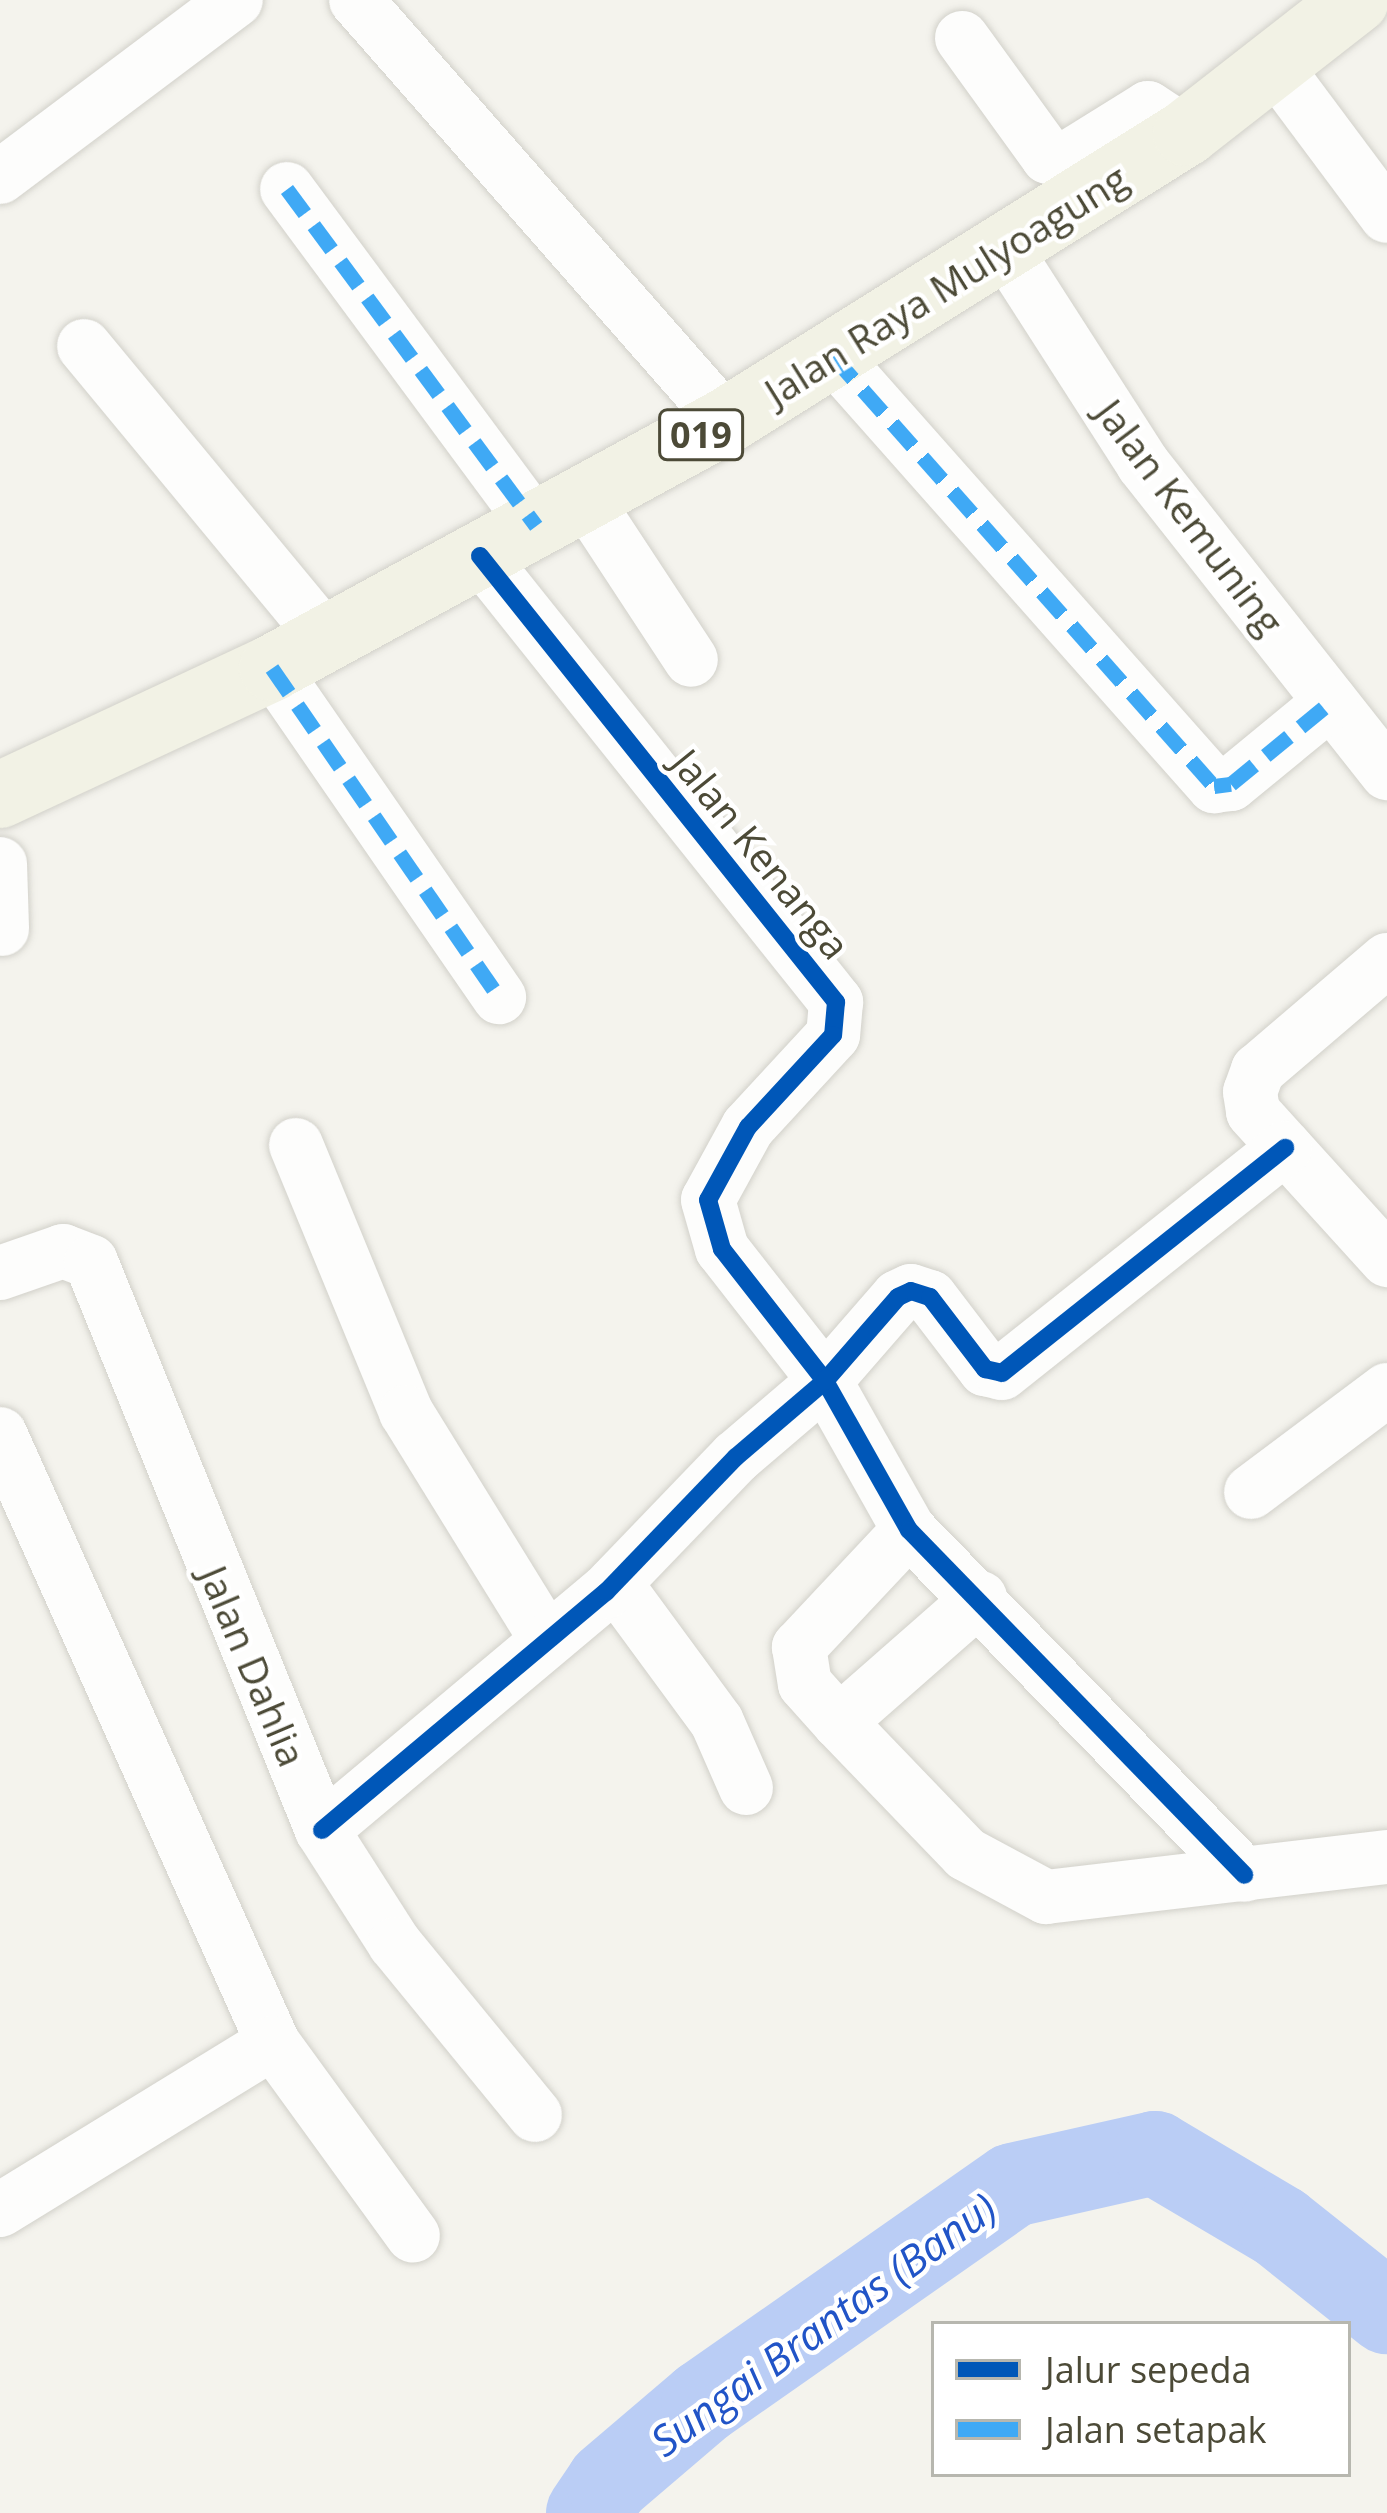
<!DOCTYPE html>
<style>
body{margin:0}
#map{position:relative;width:1387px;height:2513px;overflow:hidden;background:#f4f3ed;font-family:"Open Sans",sans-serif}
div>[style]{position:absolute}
.river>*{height:84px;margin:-42px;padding:0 42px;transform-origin:42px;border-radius:42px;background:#bacdf5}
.roads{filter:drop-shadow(0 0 3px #d2d1ca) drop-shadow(0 0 3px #d2d1ca)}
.minor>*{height:54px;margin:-27px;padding:0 27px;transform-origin:27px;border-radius:27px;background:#fdfdfc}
.major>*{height:66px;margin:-33px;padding:0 33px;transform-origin:33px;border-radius:33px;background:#f2f2e5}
.quiet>*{height:15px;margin-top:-7.5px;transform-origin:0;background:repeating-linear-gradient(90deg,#3fa9f5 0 30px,transparent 0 45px)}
.cycleway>*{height:18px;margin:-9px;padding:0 9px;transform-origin:9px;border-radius:9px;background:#0057b8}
span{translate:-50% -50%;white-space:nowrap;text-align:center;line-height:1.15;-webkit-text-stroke:9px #fff;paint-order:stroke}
.shield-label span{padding:3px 9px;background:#fff;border:3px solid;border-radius:9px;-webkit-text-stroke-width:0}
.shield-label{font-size:36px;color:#4c4a37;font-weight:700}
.street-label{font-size:39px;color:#4c4a37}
.water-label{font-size:42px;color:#2154c7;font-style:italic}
.legend{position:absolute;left:931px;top:2321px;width:420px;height:156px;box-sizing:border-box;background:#fff;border:3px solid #b7b7af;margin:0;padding:15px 21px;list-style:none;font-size:36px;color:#4c4a37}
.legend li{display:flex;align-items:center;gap:24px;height:60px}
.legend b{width:60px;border:3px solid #b7b7af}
</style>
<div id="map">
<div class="river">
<i style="left:588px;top:2513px;width:36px;rotate:-56deg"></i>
<i style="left:608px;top:2483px;width:125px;rotate:-40.5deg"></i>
<i style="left:703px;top:2402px;width:378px;rotate:-35deg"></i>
<i style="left:1013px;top:2185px;width:146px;rotate:-12.7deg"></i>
<i style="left:1155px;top:2153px;width:145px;rotate:30.6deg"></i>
<i style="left:1280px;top:2227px;width:137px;rotate:38.5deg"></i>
</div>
<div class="roads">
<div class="minor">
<i style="left:356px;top:0;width:560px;rotate:48.69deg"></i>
<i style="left:962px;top:38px;width:147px;rotate:54.1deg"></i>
<i style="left:1048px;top:157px;width:16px;rotate:15deg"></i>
<i style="left:1063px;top:161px;width:100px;rotate:-31.9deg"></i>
<i style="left:1148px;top:108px;width:45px;rotate:33.3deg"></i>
<i style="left:1275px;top:66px;width:187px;rotate:53.3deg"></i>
<i style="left:0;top:177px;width:295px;rotate:-36.9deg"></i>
<i style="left:287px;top:189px;width:419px;rotate:53.5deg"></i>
<i style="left:1007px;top:252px;width:252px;rotate:57.3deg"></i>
<i style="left:1143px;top:464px;width:394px;rotate:51.7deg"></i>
<i style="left:84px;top:346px;width:381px;rotate:50.4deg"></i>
<i style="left:833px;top:356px;width:575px;rotate:48.46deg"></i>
<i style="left:1214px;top:786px;width:17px;rotate:-7deg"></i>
<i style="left:1231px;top:784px;width:129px;rotate:-39.4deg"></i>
<i style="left:586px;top:500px;width:191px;rotate:56.7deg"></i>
<i style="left:480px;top:556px;width:571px;rotate:51.4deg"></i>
<i style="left:836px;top:1002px;width:33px;rotate:95deg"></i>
<i style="left:833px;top:1035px;width:125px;rotate:132.7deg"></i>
<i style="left:748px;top:1127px;width:83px;rotate:118.7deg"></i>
<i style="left:708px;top:1200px;width:51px;rotate:74.1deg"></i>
<i style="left:722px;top:1249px;width:167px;rotate:52deg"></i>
<i style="left:825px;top:1381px;width:171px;rotate:60.6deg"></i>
<i style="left:909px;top:1530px;width:481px;rotate:45.8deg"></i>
<i style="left:272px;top:668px;width:400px;rotate:55.4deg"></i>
<i style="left:0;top:864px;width:65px;rotate:88.2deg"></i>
<i style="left:1387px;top:960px;width:170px;rotate:139.5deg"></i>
<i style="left:1258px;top:1070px;width:23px;rotate:110deg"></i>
<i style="left:1250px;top:1092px;width:20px;rotate:81deg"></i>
<i style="left:1253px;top:1112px;width:200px;rotate:47.8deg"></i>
<i style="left:296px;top:1145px;width:289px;rotate:67.6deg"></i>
<i style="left:406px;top:1412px;width:267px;rotate:58.3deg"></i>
<i style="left:0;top:1273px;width:67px;rotate:-19.2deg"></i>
<i style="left:63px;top:1251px;width:30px;rotate:21deg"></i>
<i style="left:91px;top:1262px;width:613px;rotate:67.87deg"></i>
<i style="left:322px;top:1830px;width:135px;rotate:57.4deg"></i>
<i style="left:395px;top:1944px;width:221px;rotate:50.7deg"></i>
<i style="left:0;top:1434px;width:667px;rotate:65.85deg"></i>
<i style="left:273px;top:2043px;width:238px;rotate:54deg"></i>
<i style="left:1251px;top:1492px;width:170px;rotate:-36.9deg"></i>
<i style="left:909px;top:1530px;width:161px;rotate:133.2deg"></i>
<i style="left:799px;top:1647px;width:37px;rotate:81deg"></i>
<i style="left:805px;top:1684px;width:51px;rotate:48.2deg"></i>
<i style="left:839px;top:1722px;width:188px;rotate:-41.3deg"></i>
<i style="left:615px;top:1583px;width:172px;rotate:53.7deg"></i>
<i style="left:717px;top:1722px;width:72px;rotate:66.3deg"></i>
<i style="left:839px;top:1722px;width:183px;rotate:46.1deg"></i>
<i style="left:966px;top:1854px;width:91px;rotate:28.3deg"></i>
<i style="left:1046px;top:1897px;width:343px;rotate:-6.7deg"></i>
<i style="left:322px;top:1830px;width:371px;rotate:-40deg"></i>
<i style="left:606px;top:1592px;width:187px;rotate:-46.1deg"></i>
<i style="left:736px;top:1457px;width:117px;rotate:-40.5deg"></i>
<i style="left:825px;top:1381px;width:111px;rotate:-49deg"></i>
<i style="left:898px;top:1297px;width:14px;rotate:-25deg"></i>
<i style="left:911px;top:1291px;width:20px;rotate:18deg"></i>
<i style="left:930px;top:1297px;width:91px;rotate:52.6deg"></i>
<i style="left:985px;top:1369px;width:17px;rotate:13deg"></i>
<i style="left:1002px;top:1373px;width:362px;rotate:-38.5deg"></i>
<i style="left:0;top:2210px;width:320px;rotate:-31.5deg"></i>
</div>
<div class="major">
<i style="left:0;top:795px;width:300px;rotate:-25deg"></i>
<i style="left:272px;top:668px;width:517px;rotate:-28.55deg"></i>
<i style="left:726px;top:421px;width:543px;rotate:-32.05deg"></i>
<i style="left:1186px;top:133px;width:216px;rotate:-38deg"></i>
</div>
</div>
<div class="quiet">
<i style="left:287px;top:189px;width:419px;rotate:53.5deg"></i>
<i style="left:833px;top:356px;width:575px;rotate:48.46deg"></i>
<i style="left:1214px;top:786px;width:17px;rotate:-7deg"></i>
<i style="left:1231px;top:784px;width:129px;rotate:-39.4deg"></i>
<i style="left:272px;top:668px;width:400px;rotate:55.4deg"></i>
</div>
<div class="cycleway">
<i style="left:480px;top:556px;width:571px;rotate:51.4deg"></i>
<i style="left:836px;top:1002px;width:33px;rotate:95deg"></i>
<i style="left:833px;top:1035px;width:125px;rotate:132.7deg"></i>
<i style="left:748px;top:1127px;width:83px;rotate:118.7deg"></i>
<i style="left:708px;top:1200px;width:51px;rotate:74.1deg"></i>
<i style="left:722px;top:1249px;width:167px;rotate:52deg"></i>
<i style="left:825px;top:1381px;width:171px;rotate:60.6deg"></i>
<i style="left:909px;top:1530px;width:481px;rotate:45.8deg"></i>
<i style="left:322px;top:1830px;width:371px;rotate:-40deg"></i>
<i style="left:606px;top:1592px;width:187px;rotate:-46.1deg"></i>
<i style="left:736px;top:1457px;width:117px;rotate:-40.5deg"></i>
<i style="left:825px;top:1381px;width:111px;rotate:-49deg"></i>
<i style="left:898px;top:1297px;width:14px;rotate:-25deg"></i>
<i style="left:911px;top:1291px;width:20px;rotate:18deg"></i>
<i style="left:930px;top:1297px;width:91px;rotate:52.6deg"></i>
<i style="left:985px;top:1369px;width:17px;rotate:13deg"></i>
<i style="left:1002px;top:1373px;width:362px;rotate:-38.5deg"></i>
</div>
<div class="shield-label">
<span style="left:701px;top:435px">019</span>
</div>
<div class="street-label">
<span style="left:946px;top:285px;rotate:-32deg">Jalan Raya Mulyoagung</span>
<span style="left:1190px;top:517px;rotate:53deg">Jalan Kemuning</span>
<span style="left:761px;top:854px;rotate:51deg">Jalan Kenanga</span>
<span style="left:253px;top:1666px;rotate:67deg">Jalan Dahlia</span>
</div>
<div class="water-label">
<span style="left:823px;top:2324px;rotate:-36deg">Sungai Brantas (Banu)</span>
</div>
<ul class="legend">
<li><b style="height:15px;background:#0057b8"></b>Jalur sepeda</li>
<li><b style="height:15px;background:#3fa9f5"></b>Jalan setapak</li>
</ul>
</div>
